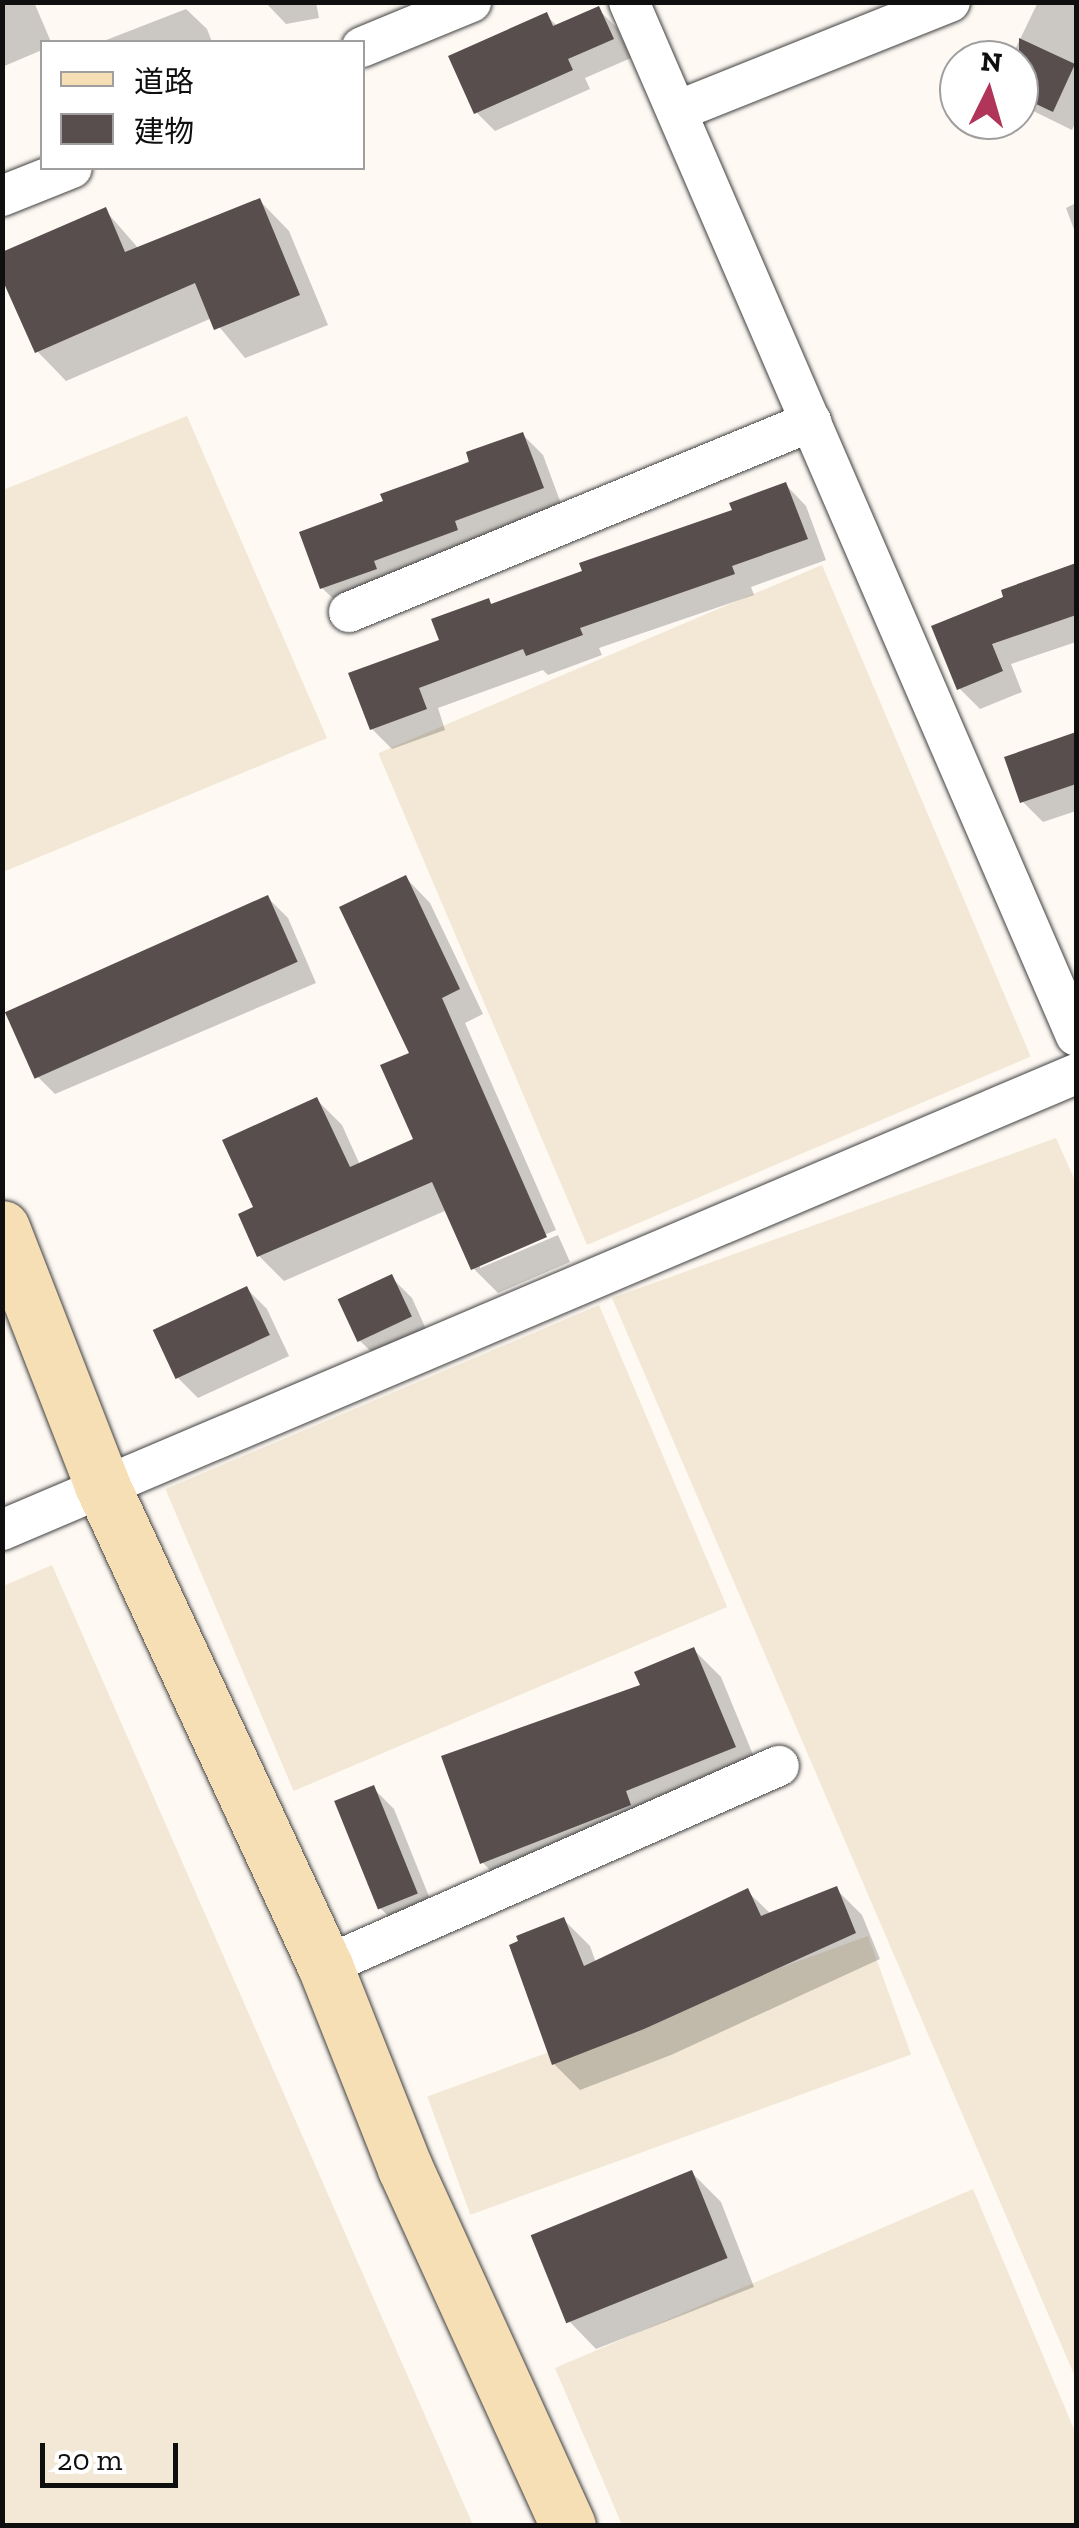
<!DOCTYPE html>
<meta charset="utf-8">
<style>
body{margin:0}
#map{position:relative;width:1079px;height:2528px;overflow:hidden;background:#fef9f3;font-family:"Zilla Slab","Noto Sans JP",serif}
div>[style]{position:absolute}
.farmland>*{inset:0;background:#f2e8d5;transform-origin:0 0}
.shadow>*{inset:0;background:#0003}
.building>*{inset:0;background:#574e4d;transform-origin:0 0}
.roads{filter:drop-shadow(0 0 2px #424242) drop-shadow(0 0 2px #424242)}
.street>*{height:40px;margin:-20px;padding:0 20px;transform-origin:20px;border-radius:20px;background:#fff}
.secondary>*{height:55px;margin:-27.5px;padding:0 27.5px;transform-origin:27.5px;border-radius:27.5px;background:#f7dfb5}
span{translate:-50% -50%;white-space:nowrap;text-align:center;line-height:1.15;-webkit-text-stroke:10px #fff;paint-order:stroke}
.frame{position:absolute;inset:0;border:5px solid #0f0f0f;pointer-events:none}
.legend{position:absolute;left:40px;top:40px;width:325px;height:130px;box-sizing:border-box;background:#fff;border:2px solid #9f9f9f;margin:0;padding:12px 18px;list-style:none;font-size:30px;color:#0f0f0f}
.legend li{display:flex;align-items:center;gap:20px;height:50px}
.legend b{width:50px;border:2px solid #9f9f9f}
.north{position:absolute;left:939px;top:40px;width:100px;height:100px;box-sizing:border-box;background:#fff;border:2px solid #9f9f9f;border-radius:50%;rotate:5deg;font-size:28px;font-weight:700;line-height:40px;text-align:center;color:#0f0f0f}
.north::after{content:'';display:block;margin:auto;width:35px;height:45px;background:#b13559;clip-path:polygon(50% 0,100% 100%,50% 72%,0 100%)}
.scale{position:absolute;left:40px;top:2443px;width:138px;height:45px;box-sizing:border-box;border:5px solid #0f0f0f;border-top:0;padding-left:12px;font-size:30px;line-height:35px;white-space:nowrap;color:#0f0f0f;-webkit-text-stroke:8px #fff;paint-order:stroke}
</style>
<div id="map">
<div class="farmland">
<i style="clip-path:polygon(187px 416px,327px 738px,3px 872px,3px 490px)"></i>
<i style="left:822px;top:565px;width:534px;height:482px;rotate:67deg"></i>
<i style="clip-path:polygon(1056px 1138px,1076px 1183px,1076px 2379px,612px 1298px)"></i>
<i style="left:599px;top:1305px;width:328px;height:471px;rotate:67deg"></i>
<i style="clip-path:polygon(52px 1565px,473px 2525px,3px 2525px,3px 1586px)"></i>
<i style="left:868px;top:1936px;width:126px;height:469px;rotate:70deg"></i>
<i style="clip-path:polygon(973px 2189px,1076px 2434px,1076px 2525px,622px 2525px,555px 2368px)"></i>
</div>
<div class="shadow">
<i style="clip-path:polygon(2px 2px,34px 2px,51px 42px,42px 42px,42px 50px,2px 67px)"></i>
<i style="clip-path:polygon(265px 2px,316px 2px,319px 18px,286px 24px)"></i>
<i style="clip-path:polygon(1038px 2px,1076px 2px,1076px 121px,1072px 130px,1019px 104px,1019px 60px,1010px 60px)"></i>
<i style="clip-path:polygon(186px 9px,207px 29px,212px 42px,101px 42px)"></i>
<i style="clip-path:polygon(598px 9px,617px 28px,631px 58px,585px 78px,590px 89px,495px 131px,476px 112px,546px 15px,557px 26px)"></i>
<i style="clip-path:polygon(260px 201px,289px 231px,328px 325px,245px 358px,212px 318px,66px 381px,37px 351px,105px 210px,139px 249px)"></i>
<i style="clip-path:polygon(1076px 203px,1076px 235px,1066px 208px)"></i>
<i style="clip-path:polygon(522px 434px,543px 455px,563px 509px,343px 608px,322px 588px,386px 503px)"></i>
<i style="clip-path:polygon(786px 485px,806px 506px,826px 560px,751px 587px,754px 595px,599px 648px,602px 655px,548px 675px,543px 670px,438px 708px,445px 730px,392px 749px,372px 729px,442px 641px,488px 600px,493px 606px,735px 511px)"></i>
<i style="clip-path:polygon(1076px 566px,1076px 642px,1011px 664px,1022px 692px,980px 709px,959px 688px,1006px 598px,1004px 591px)"></i>
<i style="clip-path:polygon(1076px 735px,1076px 811px,1043px 822px,1023px 802px,1008px 759px)"></i>
<i style="clip-path:polygon(406px 878px,430px 903px,483px 1014px,465px 1023px,556px 1230px,480px 1263px,480px 1268px,558px 1235px,570px 1262px,498px 1293px,473px 1268px,447px 1210px,284px 1281px,259px 1256px,256px 1209px,317px 1100px,342px 1125px,360px 1165px,416px 1140px)"></i>
<i style="clip-path:polygon(268px 898px,288px 918px,316px 983px,55px 1094px,34px 1073px)"></i>
<i style="clip-path:polygon(391px 1277px,412px 1298px,430px 1338px,380px 1360px,359px 1340px)"></i>
<i style="clip-path:polygon(247px 1289px,267px 1309px,289px 1356px,198px 1398px,177px 1377px)"></i>
<i style="clip-path:polygon(694px 1650px,721px 1677px,761px 1774px,509px 1889px,482px 1862px,643px 1687px)"></i>
<i style="clip-path:polygon(373px 1788px,394px 1809px,436px 1914px,400px 1927px,379px 1907px)"></i>
<i style="clip-path:polygon(836px 1889px,862px 1915px,880px 1959px,671px 2055px,580px 2090px,554px 2064px,564px 1920px,590px 1946px,596px 1963px,747px 1891px,771px 1914px)"></i>
<i style="clip-path:polygon(692px 2173px,721px 2202px,754px 2287px,596px 2349px,567px 2319px)"></i>
</div>
<div class="building">
<i style="clip-path:polygon(599px 6px,614px 39px,568px 59px,573px 70px,474px 114px,448px 56px,547px 12px,553px 26px)"></i>
<i style="clip-path:polygon(1019px 38px,1075px 64px,1053px 112px,1019px 96px)"></i>
<i style="clip-path:polygon(260px 198px,300px 295px,214px 330px,195px 283px,35px 353px,2px 279px,2px 252px,106px 207px,125px 252px)"></i>
<i style="clip-path:polygon(523px 432px,544px 488px,455px 521px,458px 530px,374px 561px,377px 569px,320px 589px,299px 532px,383px 501px,380px 494px,469px 462px,466px 452px)"></i>
<i style="clip-path:polygon(786px 482px,808px 539px,732px 566px,735px 574px,580px 628px,583px 635px,526px 656px,523px 649px,419px 688px,427px 709px,370px 730px,348px 673px,439px 640px,431px 619px,489px 598px,491px 604px,582px 571px,579px 563px,732px 510px,729px 503px)"></i>
<i style="clip-path:polygon(1076px 563px,1076px 615px,992px 644px,1003px 671px,957px 690px,931px 626px,1003px 597px,1001px 590px)"></i>
<i style="clip-path:polygon(1076px 732px,1076px 784px,1020px 803px,1004px 757px)"></i>
<i style="clip-path:polygon(406px 875px,460px 989px,442px 998px,547px 1237px,471px 1270px,432px 1182px,257px 1257px,238px 1214px,253px 1207px,222px 1140px,317px 1097px,350px 1167px,413px 1139px,380px 1065px,409px 1053px,339px 907px)"></i>
<i style="left:268px;top:895px;width:73px;height:288px;rotate:66deg"></i>
<i style="left:392px;top:1274px;width:47px;height:60px;rotate:65deg"></i>
<i style="left:247px;top:1286px;width:54px;height:104px;rotate:65deg"></i>
<i style="clip-path:polygon(694px 1647px,736px 1747px,626px 1791px,631px 1805px,480px 1864px,441px 1756px,640px 1685px,634px 1672px)"></i>
<i style="left:374px;top:1785px;width:117px;height:43px;rotate:68deg"></i>
<i style="clip-path:polygon(837px 1886px,856px 1933px,644px 2029px,552px 2065px,509px 1945px,518px 1941px,516px 1936px,564px 1917px,584px 1966px,748px 1888px,761px 1916px)"></i>
<i style="left:692px;top:2170px;width:95px;height:174px;rotate:68deg"></i>
</div>
<div class="roads">
<div class="street">
<i style="left:629px;top:2px;width:1126px;rotate:66.62deg"></i>
<i style="left:362px;top:47px;width:118px;rotate:-22.4deg"></i>
<i style="left:677px;top:111px;width:294px;rotate:-21.8deg"></i>
<i style="left:2px;top:196px;width:75px;rotate:-21.8deg"></i>
<i style="left:349px;top:612px;width:500px;rotate:-22.4deg"></i>
<i style="left:2px;top:1530px;width:1167px;rotate:-23.01deg"></i>
<i style="left:325px;top:1966px;width:496px;rotate:-23.8deg"></i>
</div>
<div class="secondary">
<i style="left:2px;top:1228px;width:276px;rotate:68.7deg"></i>
<i style="left:102px;top:1485px;width:530px;rotate:65.13deg"></i>
<i style="left:325px;top:1966px;width:217px;rotate:68.4deg"></i>
<i style="left:405px;top:2168px;width:393px;rotate:65.5deg"></i>
</div>
</div>
<div class="frame"></div>
<ul class="legend">
<li><b style="height:12px;background:#f7dfb5"></b>道路</li>
<li><b style="height:28px;background:#574e4d"></b>建物</li>
</ul>
<div class="north">N</div>
<div class="scale">20 m</div>
</div>
